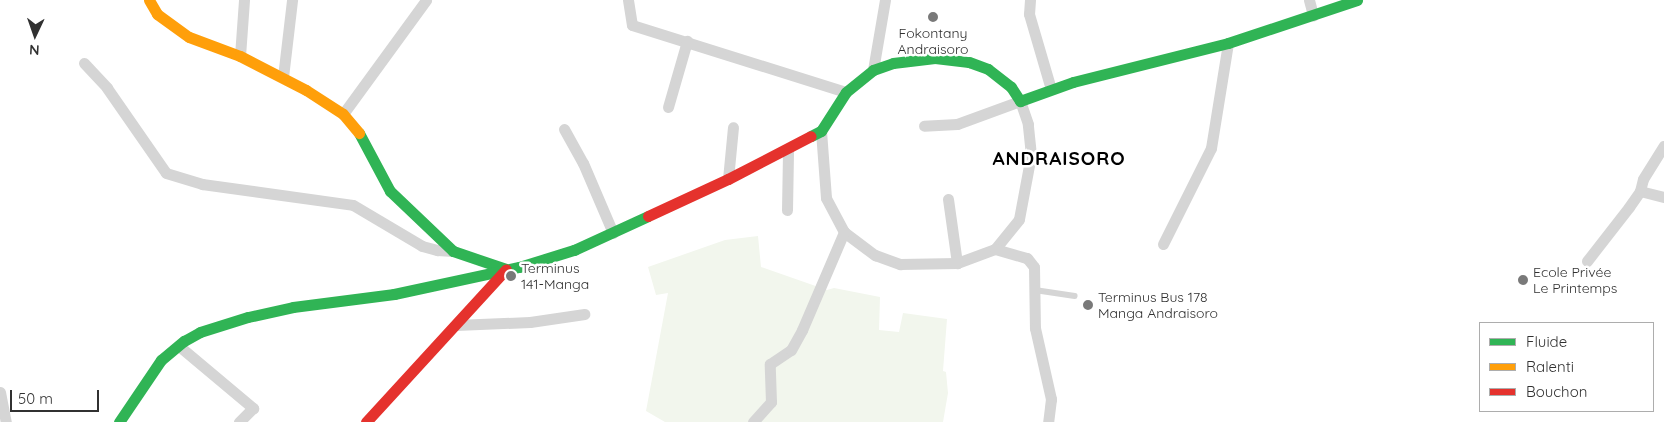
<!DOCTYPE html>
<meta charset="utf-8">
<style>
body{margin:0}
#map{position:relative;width:1664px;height:422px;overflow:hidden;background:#fff;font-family:Quicksand,sans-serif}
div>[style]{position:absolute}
.green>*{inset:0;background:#f2f6ed}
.lane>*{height:5.5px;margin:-2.75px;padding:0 2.75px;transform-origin:2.75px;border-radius:2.75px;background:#d5d5d5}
.street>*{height:11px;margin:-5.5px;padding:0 5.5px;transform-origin:5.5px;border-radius:5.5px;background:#d5d5d5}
.fast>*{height:11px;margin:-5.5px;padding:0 5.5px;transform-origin:5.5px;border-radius:5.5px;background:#30b455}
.slow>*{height:11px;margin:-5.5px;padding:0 5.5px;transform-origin:5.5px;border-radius:5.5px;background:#ff9f0a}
.jam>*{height:11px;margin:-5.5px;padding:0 5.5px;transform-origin:5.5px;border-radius:5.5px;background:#e5322d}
.dots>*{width:14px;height:14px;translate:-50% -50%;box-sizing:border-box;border:2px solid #fff;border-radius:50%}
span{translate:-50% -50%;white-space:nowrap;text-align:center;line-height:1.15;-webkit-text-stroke:5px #fff;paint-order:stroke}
.poi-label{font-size:14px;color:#313131}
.left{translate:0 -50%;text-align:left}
.district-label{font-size:19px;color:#000;font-weight:700;letter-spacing:1px}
.legend{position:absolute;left:1479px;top:322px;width:175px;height:90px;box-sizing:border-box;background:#fff;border:1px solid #adadad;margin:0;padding:6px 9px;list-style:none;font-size:15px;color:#313131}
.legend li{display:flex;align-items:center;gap:10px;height:25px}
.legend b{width:25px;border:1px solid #adadad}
.north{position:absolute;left:10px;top:10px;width:50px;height:50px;-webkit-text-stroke:4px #fff;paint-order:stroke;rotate:183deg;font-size:14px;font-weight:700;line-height:20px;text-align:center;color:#313131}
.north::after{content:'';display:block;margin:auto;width:18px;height:22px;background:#313131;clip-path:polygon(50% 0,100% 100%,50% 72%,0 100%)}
.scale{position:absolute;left:10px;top:390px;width:89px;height:22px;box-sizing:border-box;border:2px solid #313131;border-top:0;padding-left:6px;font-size:15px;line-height:18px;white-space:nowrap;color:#313131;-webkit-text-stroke:4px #fff;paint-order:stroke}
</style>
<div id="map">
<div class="green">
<i style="clip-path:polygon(758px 236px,761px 267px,827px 290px,834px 288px,880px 297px,879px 330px,899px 332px,903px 313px,947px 319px,943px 371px,946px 372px,948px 393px,943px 422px,665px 422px,646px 411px,668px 293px,656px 295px,648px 267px,725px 240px)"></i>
</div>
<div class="lane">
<i style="left:1035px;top:290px;width:40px;rotate:8.5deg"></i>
</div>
<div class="street">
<i style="left:628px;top:0;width:25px;rotate:81deg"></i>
<i style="left:632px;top:25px;width:224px;rotate:17.4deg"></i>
<i style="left:1030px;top:0;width:14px;rotate:94deg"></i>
<i style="left:1029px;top:14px;width:78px;rotate:73.7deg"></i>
<i style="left:1309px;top:0;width:16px;rotate:75deg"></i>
<i style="left:240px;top:56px;width:56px;rotate:-85.9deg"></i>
<i style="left:84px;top:63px;width:34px;rotate:47deg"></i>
<i style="left:107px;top:88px;width:103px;rotate:55.2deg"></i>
<i style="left:166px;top:173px;width:38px;rotate:17deg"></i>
<i style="left:202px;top:184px;width:152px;rotate:7.9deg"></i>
<i style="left:353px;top:205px;width:80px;rotate:30.7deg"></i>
<i style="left:422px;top:246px;width:16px;rotate:15deg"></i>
<i style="left:437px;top:250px;width:16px;rotate:4deg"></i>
<i style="left:873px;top:70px;width:71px;rotate:-80.3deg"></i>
<i style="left:283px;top:77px;width:78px;rotate:-83.3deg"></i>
<i style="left:668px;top:107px;width:69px;rotate:-73.9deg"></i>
<i style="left:343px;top:114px;width:141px;rotate:-53.9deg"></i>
<i style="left:564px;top:129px;width:39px;rotate:61deg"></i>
<i style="left:583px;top:163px;width:76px;rotate:66.8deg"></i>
<i style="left:821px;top:131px;width:67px;rotate:85.7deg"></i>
<i style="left:826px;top:198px;width:38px;rotate:62deg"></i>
<i style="left:844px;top:232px;width:39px;rotate:37deg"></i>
<i style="left:875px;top:255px;width:27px;rotate:20deg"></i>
<i style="left:900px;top:264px;width:57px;rotate:-1deg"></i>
<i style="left:957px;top:263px;width:40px;rotate:-20.2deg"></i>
<i style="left:995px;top:249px;width:38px;rotate:-51deg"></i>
<i style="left:1019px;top:219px;width:65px;rotate:-79.4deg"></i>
<i style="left:1031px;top:155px;width:31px;rotate:-96deg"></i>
<i style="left:1028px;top:124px;width:24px;rotate:-109deg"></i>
<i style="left:1020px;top:101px;width:67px;rotate:159.9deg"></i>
<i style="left:957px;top:124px;width:33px;rotate:177deg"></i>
<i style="left:728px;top:179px;width:52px;rotate:-84.5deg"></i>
<i style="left:1640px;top:191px;width:25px;rotate:14deg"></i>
<i style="left:948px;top:199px;width:65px;rotate:82deg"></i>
<i style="left:787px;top:210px;width:60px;rotate:-89deg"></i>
<i style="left:1163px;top:244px;width:107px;rotate:-63.4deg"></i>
<i style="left:1211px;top:148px;width:106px;rotate:-80.8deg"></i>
<i style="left:995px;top:249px;width:33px;rotate:16deg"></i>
<i style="left:1027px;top:258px;width:11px;rotate:52deg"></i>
<i style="left:1034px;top:267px;width:61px;rotate:89.1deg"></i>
<i style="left:1035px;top:328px;width:73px;rotate:77.3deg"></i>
<i style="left:1051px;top:399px;width:23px;rotate:97deg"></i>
<i style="left:1587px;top:261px;width:68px;rotate:-52.1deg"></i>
<i style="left:1629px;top:207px;width:19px;rotate:-55deg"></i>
<i style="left:1640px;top:191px;width:12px;rotate:-76deg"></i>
<i style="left:1643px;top:179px;width:39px;rotate:-58deg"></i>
<i style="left:456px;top:325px;width:74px;rotate:-2.3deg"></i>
<i style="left:530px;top:322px;width:55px;rotate:-8.4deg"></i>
<i style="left:179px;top:346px;width:97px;rotate:40deg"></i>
<i style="left:253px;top:408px;width:20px;rotate:135deg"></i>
<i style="left:0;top:392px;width:31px;rotate:79deg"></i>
<i style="left:753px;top:422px;width:27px;rotate:-48deg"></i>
<i style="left:771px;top:402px;width:38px;rotate:-92deg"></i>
<i style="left:770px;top:364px;width:25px;rotate:-34deg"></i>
<i style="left:791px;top:350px;width:23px;rotate:-61deg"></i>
<i style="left:802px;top:330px;width:107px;rotate:-66.8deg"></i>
</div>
<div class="fast">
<i style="left:359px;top:133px;width:66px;rotate:61.9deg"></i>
<i style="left:390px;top:191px;width:87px;rotate:43.6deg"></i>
<i style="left:453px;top:251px;width:56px;rotate:18.8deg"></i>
<i style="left:811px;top:136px;width:11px;rotate:-27deg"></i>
<i style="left:821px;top:131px;width:46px;rotate:-57.3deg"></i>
<i style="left:846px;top:92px;width:35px;rotate:-39deg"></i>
<i style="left:873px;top:70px;width:21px;rotate:-19deg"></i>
<i style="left:893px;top:63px;width:42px;rotate:-6.8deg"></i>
<i style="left:935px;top:58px;width:34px;rotate:7deg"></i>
<i style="left:969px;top:62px;width:20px;rotate:20deg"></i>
<i style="left:988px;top:69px;width:29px;rotate:38deg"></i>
<i style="left:1011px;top:87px;width:17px;rotate:57deg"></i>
<i style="left:1020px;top:101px;width:56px;rotate:-19.7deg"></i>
<i style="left:1073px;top:82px;width:160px;rotate:-14.1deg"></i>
<i style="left:1228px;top:43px;width:136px;rotate:-18.4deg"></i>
<i style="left:119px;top:422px;width:75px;rotate:-55.9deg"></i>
<i style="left:161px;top:360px;width:30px;rotate:-40deg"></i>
<i style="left:184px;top:341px;width:18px;rotate:-29deg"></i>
<i style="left:200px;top:332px;width:50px;rotate:-17.4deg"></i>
<i style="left:248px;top:317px;width:46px;rotate:-12.5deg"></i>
<i style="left:293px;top:307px;width:102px;rotate:-7.3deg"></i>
<i style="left:394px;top:294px;width:128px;rotate:-12.2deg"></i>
<i style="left:519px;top:267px;width:58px;rotate:-17.2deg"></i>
<i style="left:574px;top:250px;width:81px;rotate:-24.7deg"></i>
</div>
<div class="slow">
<i style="left:149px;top:0;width:16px;rotate:60deg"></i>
<i style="left:157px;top:14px;width:39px;rotate:36deg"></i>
<i style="left:189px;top:37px;width:54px;rotate:20.4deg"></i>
<i style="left:240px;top:56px;width:74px;rotate:27.3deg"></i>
<i style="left:306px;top:90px;width:44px;rotate:33deg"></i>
<i style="left:343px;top:114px;width:25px;rotate:50deg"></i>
</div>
<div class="jam">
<i style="left:648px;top:216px;width:88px;rotate:-24.8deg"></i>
<i style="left:728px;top:179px;width:93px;rotate:-27.4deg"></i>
<i style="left:366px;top:422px;width:207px;rotate:-47.5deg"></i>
</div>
<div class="dots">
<i style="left:933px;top:17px;background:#797979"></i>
<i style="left:511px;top:276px;background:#797979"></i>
<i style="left:1523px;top:280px;background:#797979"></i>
<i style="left:1088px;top:305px;background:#797979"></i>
</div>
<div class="poi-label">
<span style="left:933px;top:41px">Fokontany<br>Andraisoro</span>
<span class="left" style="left:521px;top:276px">Terminus<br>141-Manga</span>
<span class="left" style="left:1533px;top:280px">Ecole Privée<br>Le Printemps</span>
<span class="left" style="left:1098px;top:305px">Terminus Bus 178<br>Manga Andraisoro</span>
</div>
<div class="district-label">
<span style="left:1059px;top:159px">ANDRAISORO</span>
</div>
<ul class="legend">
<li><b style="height:6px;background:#30b455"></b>Fluide</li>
<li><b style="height:6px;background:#ff9f0a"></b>Ralenti</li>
<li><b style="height:6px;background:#e5322d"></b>Bouchon</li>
</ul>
<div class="north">N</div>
<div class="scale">50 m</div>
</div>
